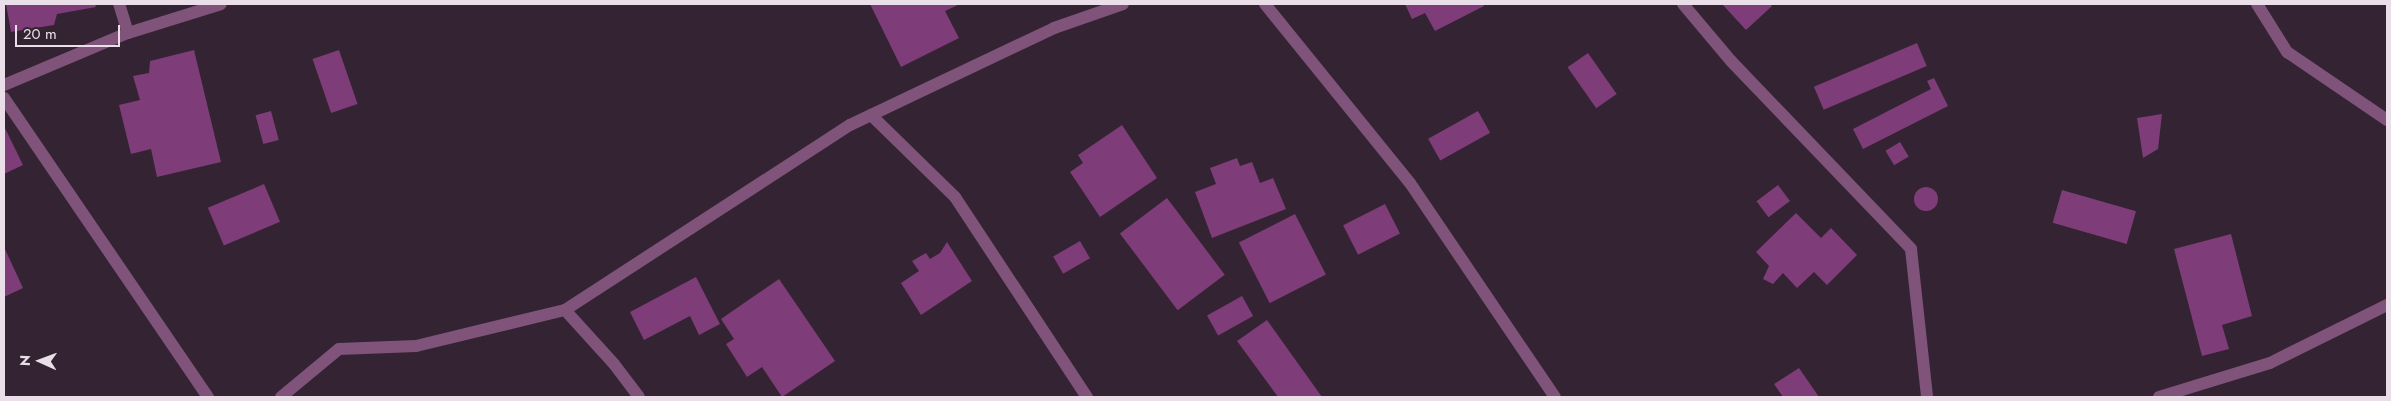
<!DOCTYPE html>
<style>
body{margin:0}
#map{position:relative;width:2391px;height:401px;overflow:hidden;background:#342332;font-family:Jost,sans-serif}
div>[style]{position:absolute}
.building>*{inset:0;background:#7e3c78;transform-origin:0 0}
.round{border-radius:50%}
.minor>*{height:12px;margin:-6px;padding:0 6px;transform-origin:6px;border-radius:6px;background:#7f537a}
span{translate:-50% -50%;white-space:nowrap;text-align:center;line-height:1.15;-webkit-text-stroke:4px #342332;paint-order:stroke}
.frame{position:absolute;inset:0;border:5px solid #eadfe9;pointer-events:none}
.north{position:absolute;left:15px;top:336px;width:50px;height:50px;-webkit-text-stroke:4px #342332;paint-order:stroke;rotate:272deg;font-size:14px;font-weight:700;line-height:20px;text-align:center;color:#eadfe9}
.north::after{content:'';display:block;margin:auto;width:18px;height:22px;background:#eadfe9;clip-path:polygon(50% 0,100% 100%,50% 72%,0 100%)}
.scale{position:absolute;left:15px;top:25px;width:105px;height:22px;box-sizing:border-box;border:2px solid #eadfe9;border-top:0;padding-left:6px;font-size:15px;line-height:18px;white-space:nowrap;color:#eadfe9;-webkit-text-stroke:4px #342332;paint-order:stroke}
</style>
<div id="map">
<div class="building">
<i style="clip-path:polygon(6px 4px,95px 4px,96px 7px,57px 14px,54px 25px,11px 32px)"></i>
<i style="clip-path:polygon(870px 4px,960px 4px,945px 11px,959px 38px,901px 67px)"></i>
<i style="clip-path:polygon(1405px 4px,1483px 4px,1484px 6px,1435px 31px,1425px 13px,1412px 19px)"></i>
<i style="clip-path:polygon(1722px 4px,1770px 4px,1772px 6px,1746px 30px)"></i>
<i style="left:1917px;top:43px;width:25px;height:112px;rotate:67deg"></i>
<i style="clip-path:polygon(194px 50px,221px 162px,157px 177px,151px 149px,131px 154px,119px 105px,140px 100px,133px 76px,149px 73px,150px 61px)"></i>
<i style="left:339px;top:50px;width:57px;height:28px;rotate:71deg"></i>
<i style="left:1588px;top:53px;width:50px;height:25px;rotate:55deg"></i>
<i style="clip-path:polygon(1934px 78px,1948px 106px,1863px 149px,1853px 129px,1931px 89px,1927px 81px)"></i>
<i style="left:271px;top:111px;width:30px;height:16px;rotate:75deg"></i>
<i style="left:1478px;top:111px;width:25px;height:57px;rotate:61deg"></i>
<i style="clip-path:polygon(2162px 114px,2158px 149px,2143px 158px,2137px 118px)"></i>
<i style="clip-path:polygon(1122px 125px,1157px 178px,1100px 217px,1070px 172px,1083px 163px,1078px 155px)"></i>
<i style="clip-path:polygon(4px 126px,23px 165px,4px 174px)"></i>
<i style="left:1900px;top:142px;width:17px;height:17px;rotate:59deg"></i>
<i style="clip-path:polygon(1237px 158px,1240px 166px,1252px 162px,1260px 183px,1273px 178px,1286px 209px,1212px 238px,1195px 192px,1216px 184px,1210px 168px)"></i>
<i style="left:264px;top:184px;width:41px;height:61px;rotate:67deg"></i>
<i style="left:1778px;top:185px;width:20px;height:27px;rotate:53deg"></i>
<i class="round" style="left:1914px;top:187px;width:24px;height:24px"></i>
<i style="left:2062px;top:190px;width:77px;height:34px;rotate:16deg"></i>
<i style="left:1167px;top:198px;width:96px;height:59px;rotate:53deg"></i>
<i style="left:1385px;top:204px;width:33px;height:47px;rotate:63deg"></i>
<i style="clip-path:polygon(1796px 213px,1821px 238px,1831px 228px,1857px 255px,1827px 285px,1814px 272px,1797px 288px,1783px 273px,1773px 284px,1763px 279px,1769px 266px,1756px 252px)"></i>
<i style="left:1295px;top:214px;width:68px;height:63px;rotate:63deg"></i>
<i style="clip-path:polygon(2231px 234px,2252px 316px,2222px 325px,2229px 349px,2202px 356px,2174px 249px)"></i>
<i style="left:1080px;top:241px;width:20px;height:31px;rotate:60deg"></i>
<i style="clip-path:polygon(947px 242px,972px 281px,921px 315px,901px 283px,919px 271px,912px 261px,926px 253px,930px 259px,940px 253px)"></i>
<i style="clip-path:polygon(4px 247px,23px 288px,4px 297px)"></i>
<i style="clip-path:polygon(696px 277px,720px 324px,699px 335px,690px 316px,644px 340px,630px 312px)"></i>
<i style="clip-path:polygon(779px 279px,835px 361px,782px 397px,762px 367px,747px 377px,726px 344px,734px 339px,721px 319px)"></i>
<i style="left:1242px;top:296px;width:23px;height:40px;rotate:61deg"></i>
<i style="clip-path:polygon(1267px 320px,1322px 397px,1278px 397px,1237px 341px)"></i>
<i style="clip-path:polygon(1799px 368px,1819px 397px,1783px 397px,1774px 384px)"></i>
</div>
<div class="minor">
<i style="left:1265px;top:4px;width:230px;rotate:51deg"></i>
<i style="left:1410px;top:183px;width:258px;rotate:55.9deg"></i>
<i style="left:1683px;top:4px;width:75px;rotate:49.9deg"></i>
<i style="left:1731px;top:61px;width:260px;rotate:46.2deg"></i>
<i style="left:1911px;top:249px;width:149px;rotate:83.8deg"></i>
<i style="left:2257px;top:4px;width:57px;rotate:58deg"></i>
<i style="left:2287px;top:52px;width:121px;rotate:34.2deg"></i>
<i style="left:128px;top:33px;width:97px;rotate:-17.3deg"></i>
<i style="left:4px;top:85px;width:134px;rotate:-22.8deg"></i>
<i style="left:128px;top:33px;width:30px;rotate:-107deg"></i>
<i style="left:4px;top:98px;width:362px;rotate:55.7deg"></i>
<i style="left:871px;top:115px;width:117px;rotate:44.3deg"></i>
<i style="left:955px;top:197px;width:240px;rotate:56.6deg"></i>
<i style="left:565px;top:310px;width:340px;rotate:-33deg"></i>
<i style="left:850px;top:125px;width:226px;rotate:-25.4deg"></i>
<i style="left:1054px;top:28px;width:73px;rotate:-19.2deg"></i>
<i style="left:281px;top:397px;width:75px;rotate:-39.6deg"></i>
<i style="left:339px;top:349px;width:77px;rotate:-2.2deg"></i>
<i style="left:416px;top:346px;width:153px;rotate:-13.6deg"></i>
<i style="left:565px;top:310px;width:73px;rotate:47.8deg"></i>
<i style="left:614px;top:364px;width:41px;rotate:52.9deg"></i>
<i style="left:2159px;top:397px;width:116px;rotate:-17deg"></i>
<i style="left:2270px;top:363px;width:131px;rotate:-26.4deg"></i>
</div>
<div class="frame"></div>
<div class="north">N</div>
<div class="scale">20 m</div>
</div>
